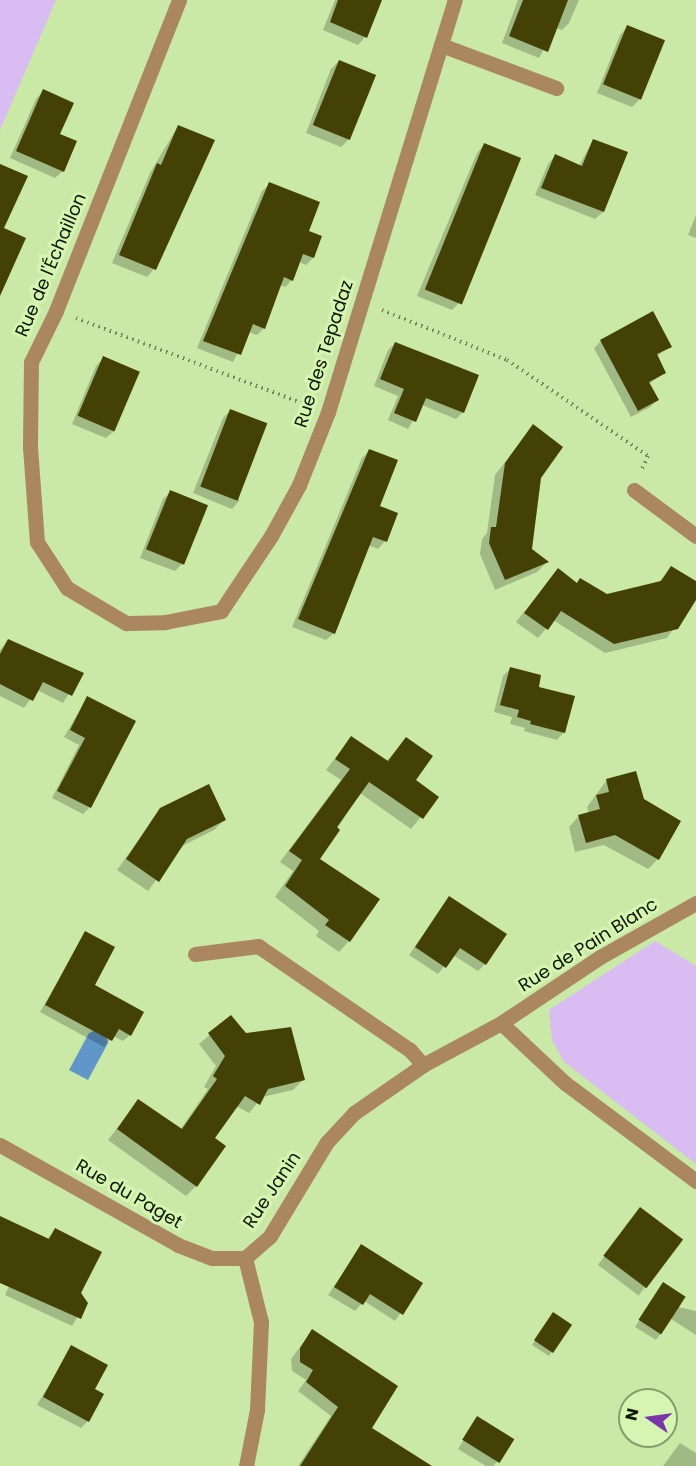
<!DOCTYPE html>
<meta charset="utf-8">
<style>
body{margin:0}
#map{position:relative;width:696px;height:1466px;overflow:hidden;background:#cae8a6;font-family:Poppins,sans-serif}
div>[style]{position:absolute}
.green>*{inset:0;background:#d8bcf2}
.water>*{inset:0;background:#6196c9}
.shadow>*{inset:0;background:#0003;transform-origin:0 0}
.building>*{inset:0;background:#434105;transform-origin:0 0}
.path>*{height:4px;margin-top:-2px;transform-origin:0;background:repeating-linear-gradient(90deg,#728759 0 1.5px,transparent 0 6px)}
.minor>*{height:15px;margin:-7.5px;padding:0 7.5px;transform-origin:7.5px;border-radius:7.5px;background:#ab8760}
span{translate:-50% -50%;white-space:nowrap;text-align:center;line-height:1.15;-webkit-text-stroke:6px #d7f5b2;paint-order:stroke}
.street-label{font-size:18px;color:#0e1801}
.north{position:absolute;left:618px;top:1388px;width:60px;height:60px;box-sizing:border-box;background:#d7f5b2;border:2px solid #879d6b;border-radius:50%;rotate:283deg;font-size:16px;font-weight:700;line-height:24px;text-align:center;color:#0e1801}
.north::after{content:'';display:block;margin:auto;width:21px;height:27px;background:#7935a9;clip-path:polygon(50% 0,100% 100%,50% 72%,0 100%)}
</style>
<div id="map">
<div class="green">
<i style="clip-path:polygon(0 0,56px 0,0 130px)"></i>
<i style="clip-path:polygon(655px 941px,696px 966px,696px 1164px,564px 1062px,552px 1040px,549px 1010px)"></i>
</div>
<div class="water">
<i style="clip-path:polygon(94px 1031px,106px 1037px,108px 1043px,88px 1080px,69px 1070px,89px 1033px)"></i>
</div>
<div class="shadow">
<i style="clip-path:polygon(335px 0,380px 0,365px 37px,358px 45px,323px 30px)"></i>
<i style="clip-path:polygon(518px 0,579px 0,569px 23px,562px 30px,556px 28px,539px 58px,502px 43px)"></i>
<i style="clip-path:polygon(627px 27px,640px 99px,632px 107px,597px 93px,620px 35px)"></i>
<i style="clip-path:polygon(339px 61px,349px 139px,341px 147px,306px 133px,331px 69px)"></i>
<i style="clip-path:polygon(43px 91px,58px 134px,63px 171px,55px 178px,10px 158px,36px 99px)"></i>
<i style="clip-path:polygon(178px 126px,154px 269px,147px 277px,112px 263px,150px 173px)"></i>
<i style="clip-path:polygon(593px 140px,626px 153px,603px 212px,595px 219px,535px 195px,548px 164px,555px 156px,579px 166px)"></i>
<i style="clip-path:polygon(484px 145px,460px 302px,452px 310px,417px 296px,477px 153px)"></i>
<i style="clip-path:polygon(270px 184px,307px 232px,320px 237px,313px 258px,306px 265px,299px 262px,292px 280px,285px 287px,280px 285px,264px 328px,257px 335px,249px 332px,233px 362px,197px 348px,262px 191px)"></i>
<i style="clip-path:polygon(696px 215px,696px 238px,688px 235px)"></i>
<i style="clip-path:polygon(601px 341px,670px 346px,656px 357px,665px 372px,649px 384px,657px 400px,650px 407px,631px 417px,594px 348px)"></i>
<i style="clip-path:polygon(395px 343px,463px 412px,456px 419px,422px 405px,408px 429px,388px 420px,398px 396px,374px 386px,388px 350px)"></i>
<i style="clip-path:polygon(104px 358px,114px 431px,106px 438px,72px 424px,96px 366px)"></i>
<i style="clip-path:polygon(231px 410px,239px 501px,232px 509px,193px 493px,223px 418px)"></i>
<i style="clip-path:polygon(533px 426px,539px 477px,530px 550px,547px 562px,537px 572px,495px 590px,480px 554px,482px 539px,487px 533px,495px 475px)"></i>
<i style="clip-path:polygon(370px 450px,385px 541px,378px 549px,368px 545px,334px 633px,326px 640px,292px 627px,362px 458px)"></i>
<i style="clip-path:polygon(171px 492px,182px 564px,175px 571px,140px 558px,163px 499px)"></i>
<i style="clip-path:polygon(671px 568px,696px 583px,696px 597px,667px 638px,605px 653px,553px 620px,538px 638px,516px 622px,558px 570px,577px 584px,606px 596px,658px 583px)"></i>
<i style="clip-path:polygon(8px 640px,82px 673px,63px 703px,37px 690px,24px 708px,0 696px,0 650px)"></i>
<i style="clip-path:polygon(511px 668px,537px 688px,564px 732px,557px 740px,524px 731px,525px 728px,510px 724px,512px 717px,494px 712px,503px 676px)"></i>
<i style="clip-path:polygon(87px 698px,90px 807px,83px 814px,52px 798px,79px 745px,64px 737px)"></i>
<i style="clip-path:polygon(351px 738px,386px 762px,406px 739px,414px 781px,437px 797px,411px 829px,360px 793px,318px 859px,349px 941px,339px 952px,316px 936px,319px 931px,275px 897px,293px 871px,280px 862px,341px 780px,326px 770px)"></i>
<i style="clip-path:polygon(606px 781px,658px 859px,648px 869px,604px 845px,575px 852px,569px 827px,579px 816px,589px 814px,587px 807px)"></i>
<i style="clip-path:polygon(161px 809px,224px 820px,214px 830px,180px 847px,148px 891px,117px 870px)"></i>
<i style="clip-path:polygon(449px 898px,485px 964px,478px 971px,453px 955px,438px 974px,409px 955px)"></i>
<i style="clip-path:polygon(86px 933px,93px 986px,130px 1035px,123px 1041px,113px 1036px,104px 1047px,40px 1012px)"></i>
<i style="clip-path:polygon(231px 1017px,245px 1035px,303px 1080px,293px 1090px,262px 1097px,249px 1113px,236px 1106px,213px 1139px,196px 1186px,186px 1196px,108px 1140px,138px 1101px,180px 1130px,208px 1089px,204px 1087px,216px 1066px,199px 1044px)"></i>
<i style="left:640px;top:1209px;width:51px;height:70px;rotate:37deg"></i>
<i style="clip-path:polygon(0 1218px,47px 1239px,55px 1230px,86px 1303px,72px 1326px,5px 1295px,14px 1275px,0 1268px)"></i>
<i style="clip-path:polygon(362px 1246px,421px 1283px,395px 1321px,364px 1301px,355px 1311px,328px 1295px)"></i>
<i style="clip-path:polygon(663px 1284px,678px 1307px,696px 1311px,696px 1335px,671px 1319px,656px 1340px,635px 1327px)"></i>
<i style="clip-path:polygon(550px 1318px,570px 1325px,549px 1356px,532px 1345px)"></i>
<i style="clip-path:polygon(312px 1331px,370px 1428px,426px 1466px,298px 1466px,331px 1416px,298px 1391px,306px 1380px,292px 1371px,291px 1359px)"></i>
<i style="clip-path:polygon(72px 1347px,93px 1389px,88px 1421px,81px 1428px,37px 1405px)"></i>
<i style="clip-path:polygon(473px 1425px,498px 1461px,493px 1466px,486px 1466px,458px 1449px)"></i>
<i style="clip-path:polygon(680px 1443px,696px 1453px,696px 1466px,663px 1466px)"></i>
</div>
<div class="building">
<i style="clip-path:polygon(338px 0,382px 0,367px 38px,330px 22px)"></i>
<i style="clip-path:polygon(523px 0,568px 0,548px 52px,509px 36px)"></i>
<i style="left:627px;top:25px;width:41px;height:64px;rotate:22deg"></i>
<i style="left:339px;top:60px;width:40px;height:70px;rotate:22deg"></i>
<i style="clip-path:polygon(43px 89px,74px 103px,60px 134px,77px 141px,64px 172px,16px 151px)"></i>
<i style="clip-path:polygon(178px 125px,215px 140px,156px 270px,119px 255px,157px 163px,161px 165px)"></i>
<i style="clip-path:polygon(593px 139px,628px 152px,604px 212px,541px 188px,555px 154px,582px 166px)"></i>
<i style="left:484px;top:143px;width:40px;height:158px;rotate:22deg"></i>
<i style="clip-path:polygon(0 164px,28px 176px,4px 228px,26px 238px,0 296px)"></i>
<i style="clip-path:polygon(269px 182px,320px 202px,309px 231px,322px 236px,314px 258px,303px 254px,293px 281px,284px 277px,265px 329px,253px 324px,241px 355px,203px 341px)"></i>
<i style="clip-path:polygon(653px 311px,672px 347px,657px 354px,666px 373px,649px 382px,659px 400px,638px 411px,600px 340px)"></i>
<i style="clip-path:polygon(395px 342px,479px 375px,464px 413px,426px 398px,416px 422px,394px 413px,404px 389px,380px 379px)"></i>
<i style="left:103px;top:356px;width:40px;height:65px;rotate:23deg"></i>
<i style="left:230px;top:409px;width:40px;height:83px;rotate:21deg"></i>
<i style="clip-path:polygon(533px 424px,563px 447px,541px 478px,532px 549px,549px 562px,505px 580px,489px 543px,491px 527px,496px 527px,505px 463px)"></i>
<i style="clip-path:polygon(369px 449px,398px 460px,380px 506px,398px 513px,387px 542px,373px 537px,335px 634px,298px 619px)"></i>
<i style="left:170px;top:490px;width:41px;height:64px;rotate:22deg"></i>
<i style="clip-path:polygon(671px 566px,696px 581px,696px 600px,678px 629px,614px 644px,561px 611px,548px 630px,524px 613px,558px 568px,577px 583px,580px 578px,607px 594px,661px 581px)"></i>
<i style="clip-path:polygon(8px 639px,84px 673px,72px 696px,43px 682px,33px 701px,0 684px,0 654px)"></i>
<i style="clip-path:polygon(510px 667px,541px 675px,539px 687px,575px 696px,565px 733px,530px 724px,531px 721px,517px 717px,519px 710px,500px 705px)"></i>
<i style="clip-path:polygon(87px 696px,136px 721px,91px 808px,57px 791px,85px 738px,70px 730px)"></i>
<i style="clip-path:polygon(351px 736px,388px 761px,406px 737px,433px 756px,416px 780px,439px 797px,423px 819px,369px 782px,337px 827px,340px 830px,320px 859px,380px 899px,350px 942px,325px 925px,329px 920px,285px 886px,302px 860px,289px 851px,350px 769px,335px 759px)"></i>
<i style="clip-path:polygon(636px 771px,644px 799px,681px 821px,659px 860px,615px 835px,586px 843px,578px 815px,600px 809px,596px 795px,609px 792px,606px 779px)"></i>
<i style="clip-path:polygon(209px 784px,226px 820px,187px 839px,159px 882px,126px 859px,160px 808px)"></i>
<i style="clip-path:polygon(449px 896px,507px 934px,486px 965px,460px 948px,446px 968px,415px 947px)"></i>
<i style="clip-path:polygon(85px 931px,115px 947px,95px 985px,144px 1012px,131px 1036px,119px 1029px,112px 1041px,45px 1005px)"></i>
<i style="clip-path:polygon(231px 1015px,246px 1033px,291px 1027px,305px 1080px,268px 1089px,260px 1105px,245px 1096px,215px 1138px,226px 1146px,197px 1187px,117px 1129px,138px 1099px,182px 1129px,217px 1079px,213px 1076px,225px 1056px,208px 1033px)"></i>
<i style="left:640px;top:1207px;width:54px;height:61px;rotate:37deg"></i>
<i style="clip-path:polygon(0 1216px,49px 1239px,55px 1228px,102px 1252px,81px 1293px,88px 1303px,81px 1319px,0 1283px)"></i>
<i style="clip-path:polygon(361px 1244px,423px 1283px,403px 1315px,370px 1294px,363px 1305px,334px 1287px)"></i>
<i style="left:663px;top:1282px;width:27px;height:45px;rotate:33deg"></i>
<i style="left:553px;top:1312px;width:23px;height:34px;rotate:34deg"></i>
<i style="clip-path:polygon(312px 1329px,398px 1386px,372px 1428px,432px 1466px,300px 1466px,338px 1407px,306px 1382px,313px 1370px,300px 1362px,300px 1348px)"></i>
<i style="clip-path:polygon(71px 1345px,108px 1365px,95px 1389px,104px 1394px,89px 1422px,43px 1397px)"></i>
<i style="left:477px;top:1416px;width:44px;height:28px;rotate:32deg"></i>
</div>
<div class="path">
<i style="left:382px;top:310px;width:135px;rotate:21.8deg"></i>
<i style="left:507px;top:360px;width:171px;rotate:34.2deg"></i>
<i style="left:648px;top:456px;width:14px;rotate:115deg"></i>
<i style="left:76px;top:318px;width:248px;rotate:20.6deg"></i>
</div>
<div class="minor">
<i style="left:179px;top:0;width:334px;rotate:111.6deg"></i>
<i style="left:56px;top:311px;width:57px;rotate:116.1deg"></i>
<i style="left:31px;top:362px;width:85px;rotate:90.7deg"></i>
<i style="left:30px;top:447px;width:95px;rotate:85.8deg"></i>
<i style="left:37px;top:542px;width:55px;rotate:56.9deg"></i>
<i style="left:67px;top:588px;width:69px;rotate:30.7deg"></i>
<i style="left:126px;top:623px;width:39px;rotate:-1deg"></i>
<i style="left:165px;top:622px;width:57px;rotate:-11.1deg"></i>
<i style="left:221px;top:611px;width:90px;rotate:-56.3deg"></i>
<i style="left:271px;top:536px;width:58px;rotate:-61.2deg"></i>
<i style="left:299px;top:485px;width:79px;rotate:-68.3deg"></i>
<i style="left:328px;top:412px;width:431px;rotate:-72.9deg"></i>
<i style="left:441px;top:45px;width:123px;rotate:20.5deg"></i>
<i style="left:634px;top:490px;width:77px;rotate:36.6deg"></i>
<i style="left:195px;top:954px;width:64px;rotate:-7.2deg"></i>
<i style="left:258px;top:946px;width:184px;rotate:34.4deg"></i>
<i style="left:410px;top:1050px;width:20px;rotate:49deg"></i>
<i style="left:501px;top:1023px;width:88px;rotate:43.2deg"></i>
<i style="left:565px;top:1083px;width:164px;rotate:36.8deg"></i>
<i style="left:0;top:1145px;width:204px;rotate:29.3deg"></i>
<i style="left:178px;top:1245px;width:36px;rotate:21deg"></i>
<i style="left:212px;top:1258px;width:33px"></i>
<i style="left:246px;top:1466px;width:57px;rotate:-78.9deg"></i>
<i style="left:257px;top:1410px;width:88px;rotate:-87.4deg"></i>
<i style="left:261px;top:1322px;width:66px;rotate:-104deg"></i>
<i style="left:245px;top:1258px;width:33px;rotate:-41deg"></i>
<i style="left:270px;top:1236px;width:110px;rotate:-58.8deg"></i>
<i style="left:327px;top:1142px;width:40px;rotate:-47deg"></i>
<i style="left:354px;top:1113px;width:84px;rotate:-34.8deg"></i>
<i style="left:423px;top:1065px;width:89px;rotate:-28.3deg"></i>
<i style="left:501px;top:1023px;width:119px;rotate:-33.7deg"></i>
<i style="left:600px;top:957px;width:110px;rotate:-29.4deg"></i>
</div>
<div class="street-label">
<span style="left:51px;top:265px;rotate:-67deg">Rue de l'Échaillon</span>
<span style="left:324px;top:354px;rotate:-72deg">Rue des Tepadaz</span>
<span style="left:588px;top:945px;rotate:-32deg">Rue de Pain Blanc</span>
<span style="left:272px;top:1190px;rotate:-56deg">Rue Janin</span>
<span style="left:129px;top:1194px;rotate:30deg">Rue du Paget</span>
</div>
<div class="north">N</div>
</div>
